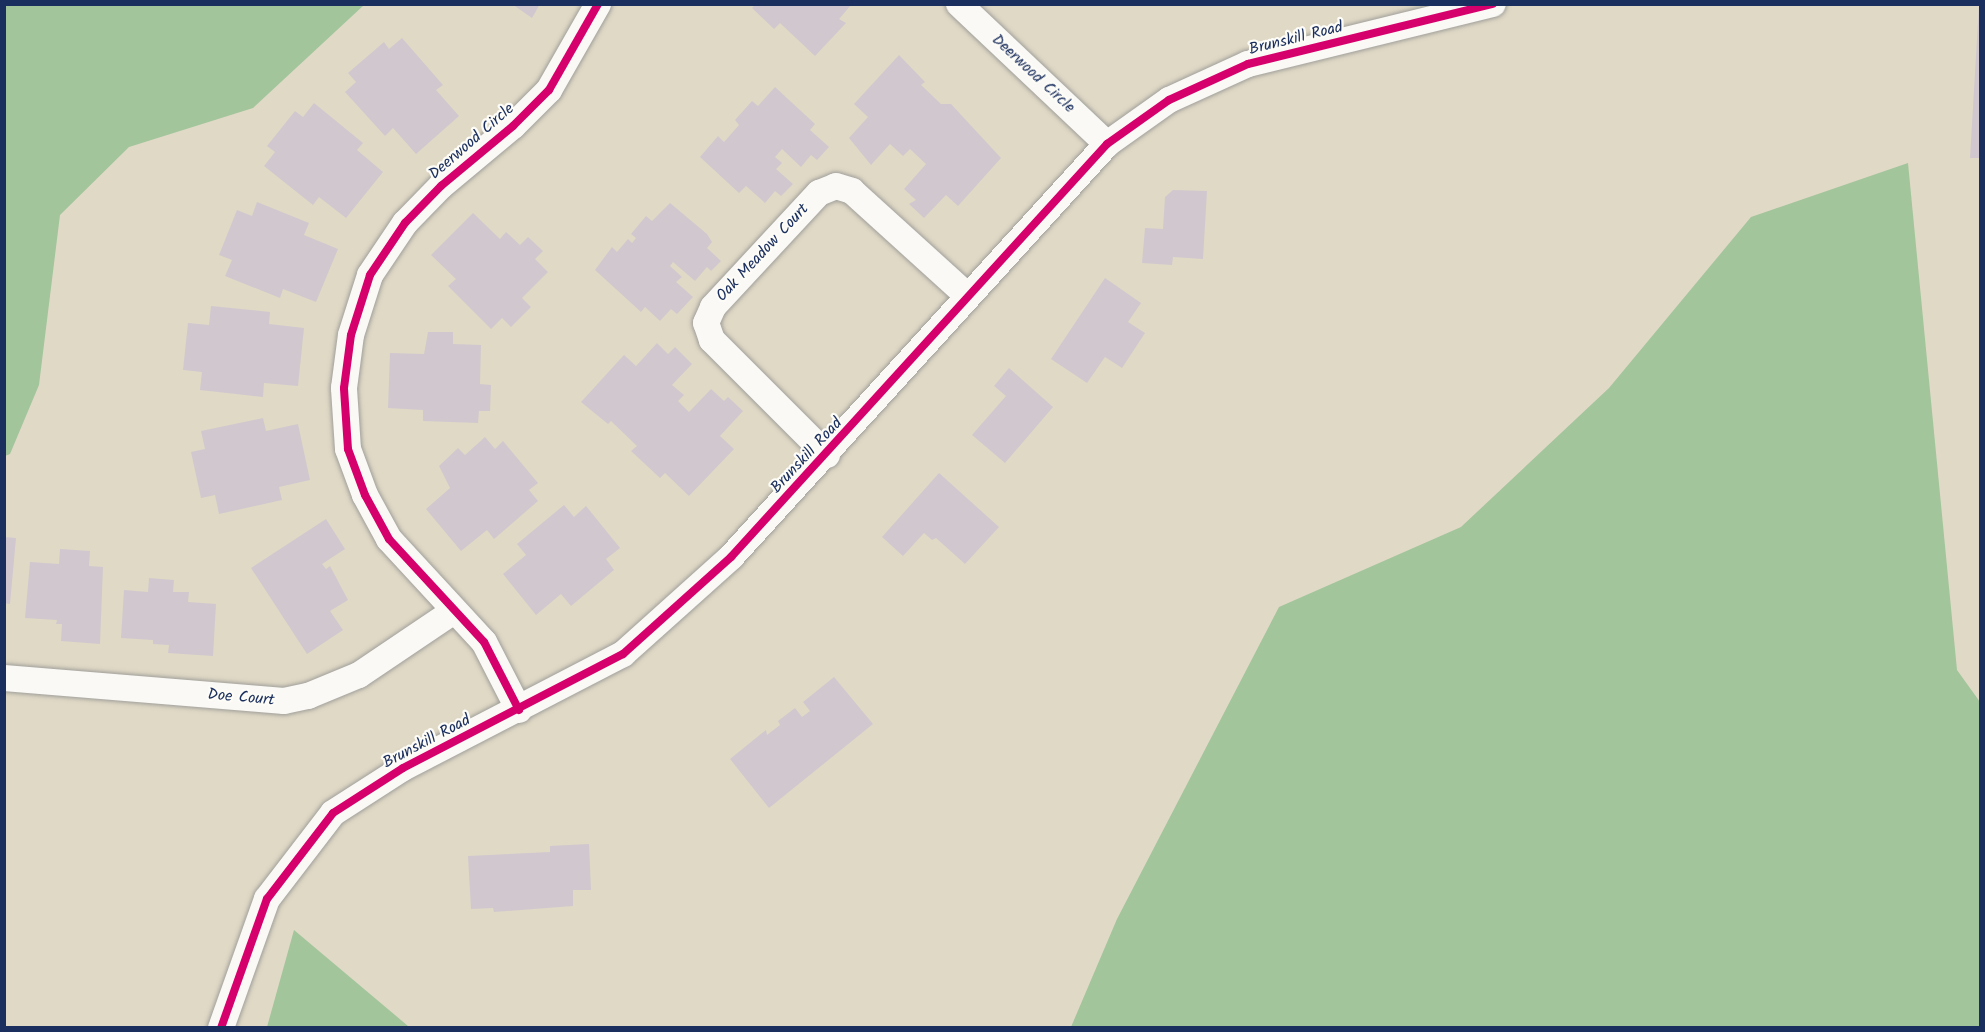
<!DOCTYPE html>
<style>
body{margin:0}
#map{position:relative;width:1985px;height:1032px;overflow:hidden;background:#e0d9c6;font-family:Kalam,sans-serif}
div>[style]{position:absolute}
.forest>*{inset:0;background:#a2c59b}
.building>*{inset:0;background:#d0c8ce}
.roads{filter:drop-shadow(0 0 2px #a09f9a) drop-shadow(0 0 2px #a09f9a)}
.minor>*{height:26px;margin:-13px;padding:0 13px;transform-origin:13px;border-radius:13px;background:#faf9f6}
.cycleway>*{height:8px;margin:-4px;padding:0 4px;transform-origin:4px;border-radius:4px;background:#d6006c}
span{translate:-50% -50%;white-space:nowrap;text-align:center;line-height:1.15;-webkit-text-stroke:4.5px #fdfcf7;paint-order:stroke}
.street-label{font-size:16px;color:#1b2f5e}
.frame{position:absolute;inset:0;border:6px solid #1b2f5e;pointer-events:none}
</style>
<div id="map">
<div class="forest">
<i style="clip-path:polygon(5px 4px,364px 5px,253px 108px,129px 147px,60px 215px,39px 385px,10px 454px,5px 456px)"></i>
<i style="clip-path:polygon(1908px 163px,1957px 670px,1980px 702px,1980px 1027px,1071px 1027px,1117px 919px,1279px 607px,1461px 527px,1609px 388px,1751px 217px)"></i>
<i style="clip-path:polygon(294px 930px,408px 1026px,410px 1027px,267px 1027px)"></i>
</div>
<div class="building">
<i style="clip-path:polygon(512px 4px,540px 4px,532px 18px)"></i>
<i style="clip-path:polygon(756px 4px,852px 4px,839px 19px,846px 23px,815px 56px,780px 23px,774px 29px,752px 8px)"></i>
<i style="clip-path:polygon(1979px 4px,1980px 4px,1980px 158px,1970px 158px)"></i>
<i style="clip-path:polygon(402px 38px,443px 85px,436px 90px,459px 116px,416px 154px,393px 128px,385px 136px,345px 92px,356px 82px,348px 73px,384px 42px,389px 49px)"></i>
<i style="clip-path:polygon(899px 55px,925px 82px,921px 85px,941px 104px,951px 104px,1001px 158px,958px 206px,946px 195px,924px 218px,909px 204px,916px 200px,904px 189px,926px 164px,910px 149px,903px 156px,890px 144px,871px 165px,849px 138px,868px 117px,854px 104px)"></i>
<i style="clip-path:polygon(775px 87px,815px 124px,810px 130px,829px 147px,817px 160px,811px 155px,801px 167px,782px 149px,775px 157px,782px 163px,776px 169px,793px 184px,781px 196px,775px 191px,765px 203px,746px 186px,739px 193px,700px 157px,718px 136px,724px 142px,739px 125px,735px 120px,752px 101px,758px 106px)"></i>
<i style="clip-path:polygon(314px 103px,363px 143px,357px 150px,383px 172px,346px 218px,319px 197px,313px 205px,264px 166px,275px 152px,267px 146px,295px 111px,303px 117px)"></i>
<i style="clip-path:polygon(1173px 190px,1207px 191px,1203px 259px,1173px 257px,1172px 265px,1142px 263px,1145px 228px,1163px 229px,1165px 197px)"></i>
<i style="clip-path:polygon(257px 202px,309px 223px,304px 235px,338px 249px,316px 302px,283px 289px,280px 298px,225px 276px,232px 260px,219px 255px,237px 210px,252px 216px)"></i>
<i style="clip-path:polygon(670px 203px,707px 234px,712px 242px,707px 248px,721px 261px,711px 271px,707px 267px,695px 281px,673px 262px,670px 266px,682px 277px,676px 282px,693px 297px,677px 314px,671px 309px,660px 321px,645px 307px,641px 312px,595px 270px,612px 247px,617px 252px,628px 239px,632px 243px,636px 238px,631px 234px,646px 216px,652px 221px)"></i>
<i style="clip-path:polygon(473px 213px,500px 239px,506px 232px,520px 245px,528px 237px,543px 251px,535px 259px,548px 272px,522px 298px,531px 307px,511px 327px,502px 318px,491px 329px,448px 286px,456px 279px,431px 255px)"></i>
<i style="clip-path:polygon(1105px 278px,1141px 303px,1128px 322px,1145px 333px,1122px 368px,1105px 357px,1087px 383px,1051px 359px)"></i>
<i style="clip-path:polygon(211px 306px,270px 312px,269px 324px,304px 328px,298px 386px,264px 383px,263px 397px,200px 390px,202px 372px,183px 370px,188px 323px,209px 325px)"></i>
<i style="clip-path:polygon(428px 332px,453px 332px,453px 344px,481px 345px,480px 384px,491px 385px,490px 411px,479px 411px,478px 423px,423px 421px,423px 410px,388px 408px,390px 353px,424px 354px)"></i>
<i style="clip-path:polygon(657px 343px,668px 354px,675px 347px,692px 364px,672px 385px,684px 395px,678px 401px,689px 412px,711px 389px,724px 401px,728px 397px,743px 411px,720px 436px,734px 449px,689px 496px,665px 473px,660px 478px,631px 451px,637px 446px,611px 421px,608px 424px,581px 402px,624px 355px,636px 366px)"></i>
<i style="clip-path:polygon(1009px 368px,1053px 407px,1005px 463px,972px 435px,1006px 396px,994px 386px)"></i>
<i style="clip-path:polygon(263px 418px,266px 431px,298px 424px,310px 480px,279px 487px,282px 500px,219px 514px,215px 495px,201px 498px,191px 452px,205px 449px,201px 431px)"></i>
<i style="clip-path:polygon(485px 437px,495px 449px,503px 441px,538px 483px,529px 490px,538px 501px,494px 539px,487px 530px,461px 551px,426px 509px,450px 488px,439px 466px,458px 448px,465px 455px)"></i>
<i style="clip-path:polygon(939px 473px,999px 527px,965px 564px,936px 538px,932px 540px,924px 533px,903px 556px,882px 537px)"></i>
<i style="clip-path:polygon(564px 505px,574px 517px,586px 506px,620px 548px,606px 559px,614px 570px,571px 606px,561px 594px,536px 615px,503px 574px,526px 555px,517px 544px)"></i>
<i style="clip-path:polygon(326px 519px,345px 549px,322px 564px,326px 569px,330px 566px,348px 600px,330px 611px,343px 630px,307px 654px,251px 568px)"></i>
<i style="clip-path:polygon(4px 537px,16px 538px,10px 604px,4px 603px)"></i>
<i style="clip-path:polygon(60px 549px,90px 551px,89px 566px,103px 567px,100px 644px,61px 641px,62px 624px,56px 624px,57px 620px,25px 618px,30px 562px,59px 564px)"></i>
<i style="clip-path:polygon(149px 578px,174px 580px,173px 592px,189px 592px,188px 602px,216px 604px,213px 656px,168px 653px,169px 645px,153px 644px,153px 640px,121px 638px,124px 590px,148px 592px)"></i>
<i style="clip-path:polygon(834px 677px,873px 724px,769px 808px,730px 759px,766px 730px,767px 735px,780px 725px,778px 721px,795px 708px,802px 717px,810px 711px,803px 702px)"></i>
<i style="clip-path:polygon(589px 844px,591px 890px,573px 890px,573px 906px,494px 912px,493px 908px,471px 909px,468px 856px,550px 852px,550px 846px)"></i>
</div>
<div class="roads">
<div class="minor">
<i style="left:959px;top:4px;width:204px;rotate:43.4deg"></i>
<i style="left:827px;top:455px;width:163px;rotate:-135deg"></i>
<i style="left:712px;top:340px;width:18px;rotate:-109deg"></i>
<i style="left:706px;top:323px;width:17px;rotate:-66deg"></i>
<i style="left:713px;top:307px;width:156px;rotate:-47.1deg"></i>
<i style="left:819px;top:193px;width:18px;rotate:-22deg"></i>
<i style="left:836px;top:186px;width:17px;rotate:17deg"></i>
<i style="left:852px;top:191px;width:156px;rotate:42.2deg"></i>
<i style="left:4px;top:678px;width:281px;rotate:4.7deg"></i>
<i style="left:284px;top:701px;width:25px;rotate:-12deg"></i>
<i style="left:308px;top:696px;width:55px;rotate:-22.4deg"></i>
<i style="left:359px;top:675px;width:115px;rotate:-34deg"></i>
<i style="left:519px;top:710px;width:76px;rotate:-117.2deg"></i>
<i style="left:484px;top:642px;width:140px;rotate:-132.7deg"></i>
<i style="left:389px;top:539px;width:50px;rotate:-118.6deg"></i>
<i style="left:365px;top:495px;width:49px;rotate:-110.3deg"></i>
<i style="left:348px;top:449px;width:61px;rotate:-93.8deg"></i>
<i style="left:344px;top:388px;width:53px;rotate:-82.5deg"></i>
<i style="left:351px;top:335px;width:63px;rotate:-72.4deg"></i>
<i style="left:370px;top:275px;width:63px;rotate:-56.1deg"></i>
<i style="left:405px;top:223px;width:52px;rotate:-45.8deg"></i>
<i style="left:441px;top:186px;width:94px;rotate:-39.8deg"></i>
<i style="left:513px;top:126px;width:51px;rotate:-45deg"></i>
<i style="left:549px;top:90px;width:99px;rotate:-60.3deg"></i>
<i style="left:221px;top:1028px;width:137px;rotate:-70.4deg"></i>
<i style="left:267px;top:899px;width:108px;rotate:-52.5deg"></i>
<i style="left:333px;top:813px;width:83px;rotate:-32.7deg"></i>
<i style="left:403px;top:768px;width:248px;rotate:-27.4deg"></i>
<i style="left:623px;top:654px;width:145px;rotate:-41.9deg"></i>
<i style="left:731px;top:557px;width:559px;rotate:-47.68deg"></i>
<i style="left:1107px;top:144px;width:76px;rotate:-35.4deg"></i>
<i style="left:1169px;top:100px;width:87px;rotate:-24.5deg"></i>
<i style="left:1248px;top:64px;width:252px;rotate:-13.8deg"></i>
</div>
</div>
<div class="cycleway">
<i style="left:519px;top:710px;width:76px;rotate:-117.2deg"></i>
<i style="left:484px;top:642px;width:140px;rotate:-132.7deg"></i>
<i style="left:389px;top:539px;width:50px;rotate:-118.6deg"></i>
<i style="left:365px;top:495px;width:49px;rotate:-110.3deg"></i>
<i style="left:348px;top:449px;width:61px;rotate:-93.8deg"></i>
<i style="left:344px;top:388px;width:53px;rotate:-82.5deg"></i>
<i style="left:351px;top:335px;width:63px;rotate:-72.4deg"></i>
<i style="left:370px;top:275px;width:63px;rotate:-56.1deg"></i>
<i style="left:405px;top:223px;width:52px;rotate:-45.8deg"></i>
<i style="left:441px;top:186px;width:94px;rotate:-39.8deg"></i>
<i style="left:513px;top:126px;width:51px;rotate:-45deg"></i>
<i style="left:549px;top:90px;width:99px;rotate:-60.3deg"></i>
<i style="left:221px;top:1028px;width:137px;rotate:-70.4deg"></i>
<i style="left:267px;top:899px;width:108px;rotate:-52.5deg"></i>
<i style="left:333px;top:813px;width:83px;rotate:-32.7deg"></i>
<i style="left:403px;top:768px;width:248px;rotate:-27.4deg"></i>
<i style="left:623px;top:654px;width:145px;rotate:-41.9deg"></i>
<i style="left:731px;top:557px;width:559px;rotate:-47.68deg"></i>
<i style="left:1107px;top:144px;width:76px;rotate:-35.4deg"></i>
<i style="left:1169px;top:100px;width:87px;rotate:-24.5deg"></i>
<i style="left:1248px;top:64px;width:252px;rotate:-13.8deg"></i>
</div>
<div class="street-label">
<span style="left:1296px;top:39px;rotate:-14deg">Brunskill Road</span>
<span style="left:1033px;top:74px;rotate:43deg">Deerwood Circle</span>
<span style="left:472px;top:142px;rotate:-41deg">Deerwood Circle</span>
<span style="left:763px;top:253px;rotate:-47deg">Oak Meadow Court</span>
<span style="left:807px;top:456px;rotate:-47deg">Brunskill Road</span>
<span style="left:241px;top:698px;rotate:5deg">Doe Court</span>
<span style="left:427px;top:742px;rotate:-28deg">Brunskill Road</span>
</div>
<div class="frame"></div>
</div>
